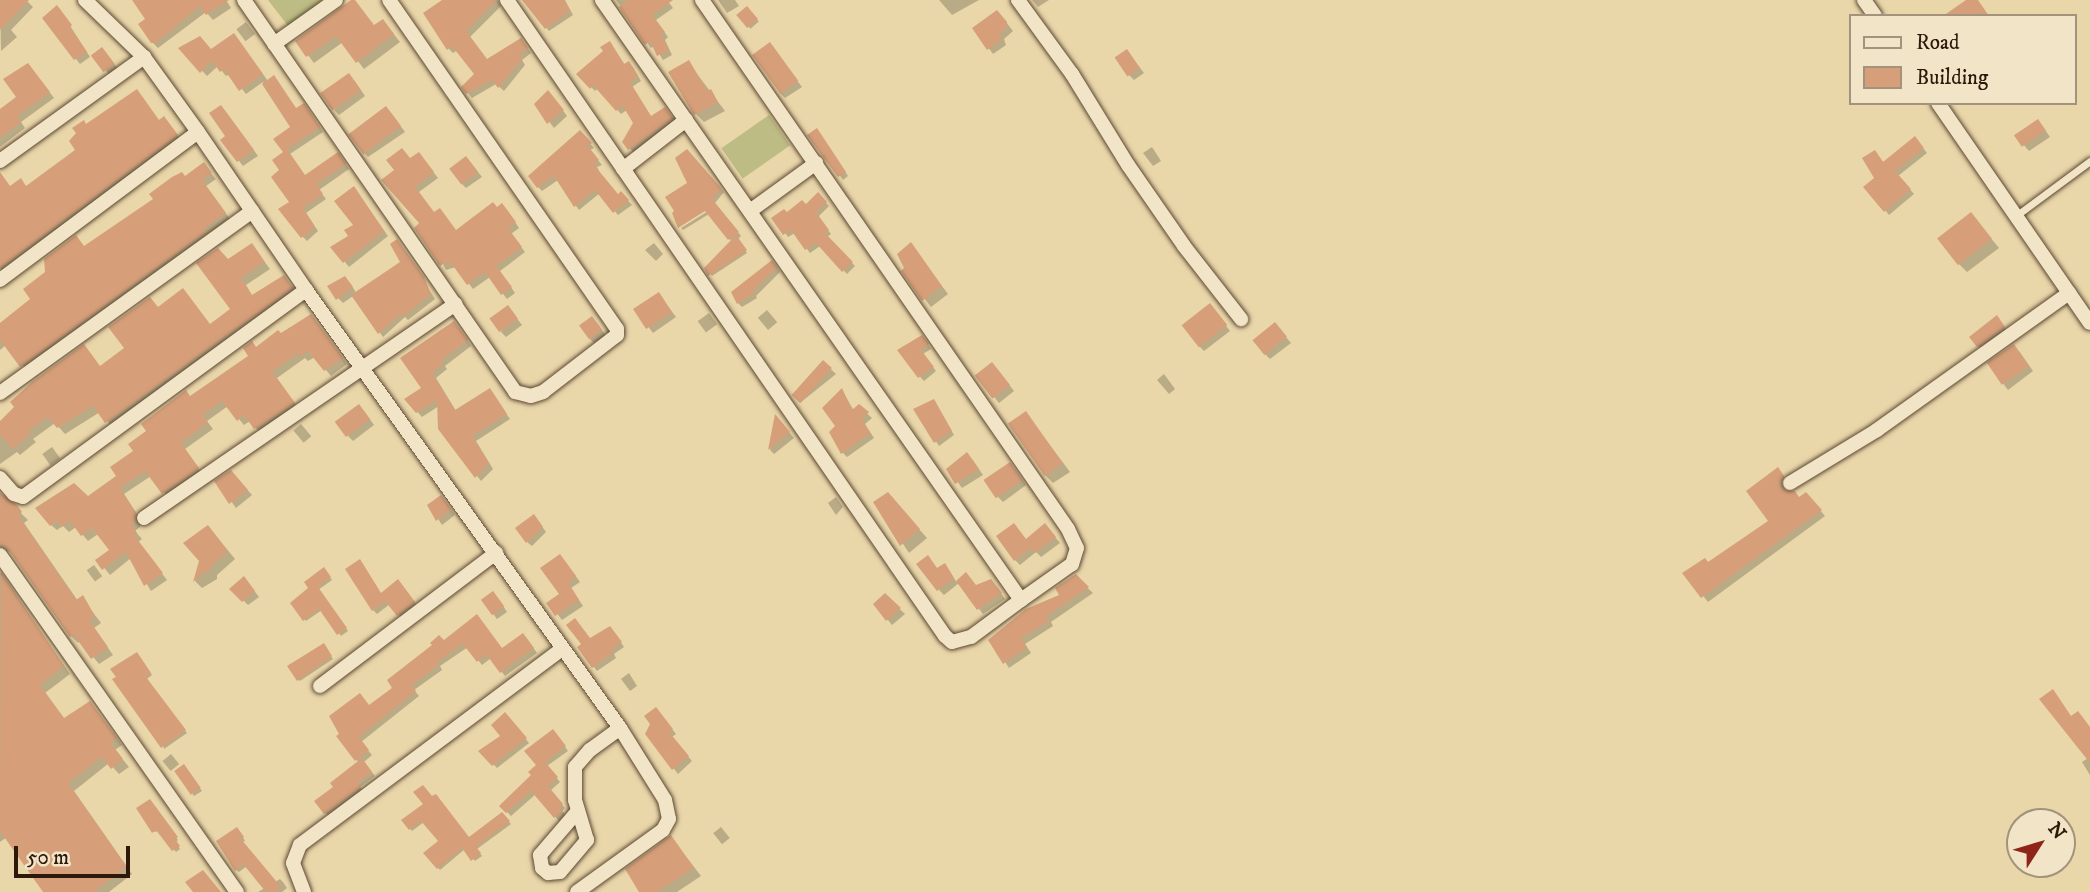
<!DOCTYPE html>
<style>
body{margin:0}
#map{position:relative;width:2090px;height:892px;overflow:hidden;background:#e9d6a9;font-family:"IM FELL DW Pica",serif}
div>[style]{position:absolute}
.green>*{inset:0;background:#bcbc84;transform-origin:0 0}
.shadow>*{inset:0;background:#0003;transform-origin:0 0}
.building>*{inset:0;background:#d69f7a;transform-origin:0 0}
.roads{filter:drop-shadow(0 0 2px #5c4833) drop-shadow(0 0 2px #5c4833)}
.service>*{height:7px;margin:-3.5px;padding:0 3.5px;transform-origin:3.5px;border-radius:3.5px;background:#f1e4c7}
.minor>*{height:14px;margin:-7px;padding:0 7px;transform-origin:7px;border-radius:7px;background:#f1e4c7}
span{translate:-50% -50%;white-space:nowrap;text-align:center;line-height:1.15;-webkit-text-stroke:5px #f1e4c7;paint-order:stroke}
.legend{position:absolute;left:1849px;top:14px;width:228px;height:91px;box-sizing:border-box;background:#f1e4c7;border:2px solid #a3937c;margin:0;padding:9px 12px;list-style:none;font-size:21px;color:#2d190c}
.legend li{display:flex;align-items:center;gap:14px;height:35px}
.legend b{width:35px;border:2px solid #a3937c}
.north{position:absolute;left:2006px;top:808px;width:70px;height:70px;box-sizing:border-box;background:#f1e4c7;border:2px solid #a3937c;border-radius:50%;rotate:53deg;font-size:19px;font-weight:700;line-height:28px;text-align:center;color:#2d190c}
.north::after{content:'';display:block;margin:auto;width:24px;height:32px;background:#8f2418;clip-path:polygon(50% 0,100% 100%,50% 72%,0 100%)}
.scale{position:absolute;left:14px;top:846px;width:116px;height:32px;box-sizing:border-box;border:4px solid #2d190c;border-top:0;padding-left:9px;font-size:21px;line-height:24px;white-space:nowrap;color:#2d190c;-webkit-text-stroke:5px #f1e4c7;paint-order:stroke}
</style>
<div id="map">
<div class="green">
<i style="clip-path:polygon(268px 0,323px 0,289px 27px)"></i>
<i style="left:769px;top:115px;width:37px;height:58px;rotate:55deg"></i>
</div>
<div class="shadow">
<i style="clip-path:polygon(0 0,26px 0,33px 7px,11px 30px,17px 37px,1px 51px)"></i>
<i style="clip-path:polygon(134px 0,226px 0,231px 8px,213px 20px,206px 12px,158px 48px,152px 42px,147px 20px)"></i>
<i style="clip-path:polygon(445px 0,498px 0,501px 6px,470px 37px,487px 60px,525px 45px,531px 53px,522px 60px,525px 65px,504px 91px,496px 84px,472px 98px,463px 87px,476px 75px,458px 50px,453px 53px,449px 49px,425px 14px)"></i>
<i style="clip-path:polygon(523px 0,565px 0,573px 15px,549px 31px)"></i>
<i style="clip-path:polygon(616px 0,667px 0,673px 8px,656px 20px,668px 37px,665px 40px,672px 55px,663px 60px,654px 46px,651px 48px)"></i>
<i style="clip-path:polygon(718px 0,735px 0,739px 6px,727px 13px)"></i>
<i style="clip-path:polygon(939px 0,979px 0,952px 15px)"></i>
<i style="clip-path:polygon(1032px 0,1049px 0,1038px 7px)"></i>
<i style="left:747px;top:8px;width:18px;height:11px;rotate:49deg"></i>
<i style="clip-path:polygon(62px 13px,90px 57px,80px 64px,44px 18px)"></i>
<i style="clip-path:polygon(1002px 17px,1013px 31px,1004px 39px,1006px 45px,993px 54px,975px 29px)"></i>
<i style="left:246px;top:22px;width:15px;height:12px;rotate:53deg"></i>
<i style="clip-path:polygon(375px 27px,389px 28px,400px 42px,364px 69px,343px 42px,314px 63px,297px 41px)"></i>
<i style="clip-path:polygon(234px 35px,268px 81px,297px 110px,308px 110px,323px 132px,290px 154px,305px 176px,342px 159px,349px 169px,319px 190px,326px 199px,306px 213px,318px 231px,307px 241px,303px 237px,281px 170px,293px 128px,263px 82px,246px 94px,230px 74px,226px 76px,218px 66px,207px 76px,181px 48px,211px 51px)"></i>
<i style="clip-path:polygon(610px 43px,625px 65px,628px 63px,633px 67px,641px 81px,632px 87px,652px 118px,669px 113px,676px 123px,634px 153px,624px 142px,635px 123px,627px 110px,621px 114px,598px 88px,595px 91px,578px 74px,605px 52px)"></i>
<i style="clip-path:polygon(774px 49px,802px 87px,785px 98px,780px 93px)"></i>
<i style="clip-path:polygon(106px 54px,119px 70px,111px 76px,106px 71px)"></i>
<i style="clip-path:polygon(1131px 56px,1144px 73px,1134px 80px,1129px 75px)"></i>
<i style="clip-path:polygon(688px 62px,725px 111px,704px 122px,696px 114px)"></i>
<i style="clip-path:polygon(33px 71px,54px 98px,21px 122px,25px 128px,0 147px,0 113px,19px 97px)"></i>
<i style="clip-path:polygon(354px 80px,365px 96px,339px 115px,334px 110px)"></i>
<i style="clip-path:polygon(553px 97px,567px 116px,554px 128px,536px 104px)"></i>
<i style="clip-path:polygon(226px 112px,258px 156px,243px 166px,223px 140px,228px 136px)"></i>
<i style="clip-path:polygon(391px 113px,405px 132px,368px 157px,363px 152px)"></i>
<i style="clip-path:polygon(164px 118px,182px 141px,5px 273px,0 268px,0 187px,27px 187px,78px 151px,78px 133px,87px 126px,160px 122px)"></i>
<i style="clip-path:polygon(2043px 127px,2050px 137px,2029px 151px,2016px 136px)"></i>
<i style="clip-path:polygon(580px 132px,594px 148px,590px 150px,602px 165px,597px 167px,602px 177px,618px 196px,621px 193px,632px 205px,618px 215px,600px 193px,579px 210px,558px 180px,542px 191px,538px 187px)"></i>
<i style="clip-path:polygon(820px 134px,848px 176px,843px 180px,810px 135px)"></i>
<i style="clip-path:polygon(1919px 143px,1927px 153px,1898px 176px,1914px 194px,1889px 215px,1885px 210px,1877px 178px,1875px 152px,1884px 163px)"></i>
<i style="clip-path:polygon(1152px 147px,1161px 161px,1153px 166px,1143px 153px)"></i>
<i style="clip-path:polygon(687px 151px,724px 192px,715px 203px,741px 236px,738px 239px,747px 253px,712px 276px,710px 274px,732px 242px,709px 214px,683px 230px,681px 228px,713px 208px,690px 184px)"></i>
<i style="clip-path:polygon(423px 159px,438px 178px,419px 192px,435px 214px,457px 232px,498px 209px,507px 210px,519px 228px,511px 234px,525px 252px,500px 271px,515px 293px,507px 299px,490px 277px,473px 289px,456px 267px,446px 270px,422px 223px,384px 180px,410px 160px)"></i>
<i style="clip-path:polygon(471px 163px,482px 177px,466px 188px,461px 183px)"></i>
<i style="clip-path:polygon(208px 170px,216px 179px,206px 186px,230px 219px,27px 370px,6px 345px,0 350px,0 325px,33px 299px,84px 248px,186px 178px)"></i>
<i style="clip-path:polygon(358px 193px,388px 236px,349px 267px,333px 247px,351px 236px,356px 225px)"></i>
<i style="clip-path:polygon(818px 195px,829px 206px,818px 217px,831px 234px,827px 237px,855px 266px,847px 274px,820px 246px,810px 253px,795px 233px,788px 237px,774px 218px,806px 206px)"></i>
<i style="clip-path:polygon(1971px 214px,1999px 248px,1967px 272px,1959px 264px)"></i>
<i style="clip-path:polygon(654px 243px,663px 254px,656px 261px,645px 250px)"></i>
<i style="clip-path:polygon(252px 245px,270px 269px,246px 285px,253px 297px,284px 278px,298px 295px,113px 428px,100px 412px,65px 434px,55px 423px,33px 439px,36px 442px,20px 455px,17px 452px,0 464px,0 424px,101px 367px,126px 348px,159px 309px,211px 326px,233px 310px,229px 261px)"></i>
<i style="clip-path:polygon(401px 245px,435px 299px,408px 320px,405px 317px,383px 337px,353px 296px,343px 303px,338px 298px,350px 283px,357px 294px,403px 263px)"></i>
<i style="clip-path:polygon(911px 245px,948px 294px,931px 307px,903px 271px)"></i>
<i style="clip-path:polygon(776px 266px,780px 272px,756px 296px,757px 298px,742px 307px,738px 303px)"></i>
<i style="clip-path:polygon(663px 300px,676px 317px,653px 333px,636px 310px)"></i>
<i style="left:767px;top:310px;width:16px;height:12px;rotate:50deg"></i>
<i style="clip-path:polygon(1214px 310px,1230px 331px,1204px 351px,1199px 346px)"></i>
<i style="clip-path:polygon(512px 312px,522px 325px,506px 337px,501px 332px)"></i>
<i style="left:709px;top:313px;width:14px;height:14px;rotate:54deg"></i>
<i style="clip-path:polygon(311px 316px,347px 364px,331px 376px,315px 357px,308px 361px,305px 358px,277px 378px,299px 409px,261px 434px,250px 421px,244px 425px,228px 406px,207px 421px,213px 429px,185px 449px,203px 475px,169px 498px,151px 476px,124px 494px,141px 520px,140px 527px,135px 531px,142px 539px,138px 542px,167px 580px,151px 591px,131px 558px,110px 575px,98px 560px,111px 551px,98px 534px,88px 541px,76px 527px,69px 532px,63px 526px,57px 530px,51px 525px,119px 476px,136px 451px,191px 398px,250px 357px,257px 349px)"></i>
<i style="clip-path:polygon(597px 323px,606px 336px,595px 344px,590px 339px)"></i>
<i style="clip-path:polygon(2002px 323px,2008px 333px,1983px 351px,1978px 346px)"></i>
<i style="clip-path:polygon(459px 328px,471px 346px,445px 366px,447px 369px,436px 378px,456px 411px,490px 390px,510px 419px,476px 441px,493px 469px,481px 481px,440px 428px,439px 406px,422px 417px,406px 399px,424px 389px,402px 359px)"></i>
<i style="clip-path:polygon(1280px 330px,1291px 343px,1270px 359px,1265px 354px)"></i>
<i style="clip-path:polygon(926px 341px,931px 349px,923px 354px,936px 371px,924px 381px,911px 367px)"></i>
<i style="clip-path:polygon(2019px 351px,2033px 371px,2008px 390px,1990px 366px)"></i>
<i style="clip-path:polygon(823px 362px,836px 374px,800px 403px,795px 398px)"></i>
<i style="clip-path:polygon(997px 369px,1014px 391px,999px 403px,977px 375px)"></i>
<i style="clip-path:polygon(1164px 374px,1175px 389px,1169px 394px,1157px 380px)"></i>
<i style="clip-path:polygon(842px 390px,854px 411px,859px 406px,872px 418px,865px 424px,874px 438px,847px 457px,843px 453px)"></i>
<i style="clip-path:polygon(934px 401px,954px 435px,939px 446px,916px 410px)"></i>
<i style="clip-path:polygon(364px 411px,374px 425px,353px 441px,348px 436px)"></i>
<i style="clip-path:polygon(1026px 413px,1070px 472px,1053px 483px,1045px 475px)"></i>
<i style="clip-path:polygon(777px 418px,794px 438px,774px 454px,770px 450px)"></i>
<i style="left:301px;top:424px;width:16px;height:10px;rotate:50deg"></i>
<i style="left:52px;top:447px;width:14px;height:12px;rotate:54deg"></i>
<i style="clip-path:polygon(972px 459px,983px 475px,962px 488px,948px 469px)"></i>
<i style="clip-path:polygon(1015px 469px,1026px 485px,1003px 502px,998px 497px)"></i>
<i style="clip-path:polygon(1783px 475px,1788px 482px,1785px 491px,1800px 499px,1811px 499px,1825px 516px,1708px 602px,1685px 573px,1708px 564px,1770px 521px,1748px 491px)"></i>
<i style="clip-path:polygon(236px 477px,252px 495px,236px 508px,217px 482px)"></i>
<i style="clip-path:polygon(0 493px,28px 520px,24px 523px,78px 601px,82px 598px,101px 623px,94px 628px,113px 655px,99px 664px,80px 641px,78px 643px,71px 636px,13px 554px,8px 551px,0 556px)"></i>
<i style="clip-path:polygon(836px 497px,843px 507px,836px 515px,828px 503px)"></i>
<i style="clip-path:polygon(446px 502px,455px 515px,442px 525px,429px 505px)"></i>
<i style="clip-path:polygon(895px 502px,927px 538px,909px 553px,876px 503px)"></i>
<i style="clip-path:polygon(538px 521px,546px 532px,532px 546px,527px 542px)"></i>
<i style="clip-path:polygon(1050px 531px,1060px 543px,1041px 557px,1036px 552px,1020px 565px,1015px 560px)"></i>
<i style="clip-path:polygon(216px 536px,235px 559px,217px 575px,217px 579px,202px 588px,195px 581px,201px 561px)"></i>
<i style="clip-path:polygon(565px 561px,580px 582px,571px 588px,583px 606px,562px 620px,549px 603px,561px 595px)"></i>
<i style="left:94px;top:565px;width:14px;height:9px;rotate:54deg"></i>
<i style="clip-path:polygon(949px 570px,957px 583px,966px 574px,977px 587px,996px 586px,1005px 599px,983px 614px,959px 583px,944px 595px,939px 590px)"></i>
<i style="clip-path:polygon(0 572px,70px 674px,45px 693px,65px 720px,90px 703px,122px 745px,115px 750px,129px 767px,119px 774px,109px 763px,74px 791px,132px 874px,109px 892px,45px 892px,7px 837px,0 842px)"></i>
<i style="clip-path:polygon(326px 572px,332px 580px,318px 590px,348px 631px,341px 636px,322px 610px,306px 621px,293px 604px)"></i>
<i style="clip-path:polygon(1076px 577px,1093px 593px,1051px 622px,1053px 626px,1025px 644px,1031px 653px,1009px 668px,991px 640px,1061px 595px)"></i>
<i style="clip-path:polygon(249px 584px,259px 597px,248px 605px,232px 589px)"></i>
<i style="clip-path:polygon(402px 585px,418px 607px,402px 619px,390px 604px,377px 614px,373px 610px)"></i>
<i style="clip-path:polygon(885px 595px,905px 614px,892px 625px,875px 604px)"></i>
<i style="clip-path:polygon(498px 598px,507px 612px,497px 619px,482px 599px)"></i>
<i style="clip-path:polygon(477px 617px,503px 650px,527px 639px,537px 653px,505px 676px,491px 658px,482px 665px,468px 647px,440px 666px,442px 670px,414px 690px,419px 696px,361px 742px,372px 755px,364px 762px,375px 776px,360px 787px,364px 792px,329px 816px,325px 813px,336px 787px,359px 763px,338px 737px,444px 642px)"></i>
<i style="clip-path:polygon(614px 632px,624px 647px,614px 654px,616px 658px,597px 671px,579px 648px,591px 639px)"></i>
<i style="clip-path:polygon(325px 647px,333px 659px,300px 681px,298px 679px)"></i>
<i style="clip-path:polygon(139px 656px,152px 675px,147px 679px,187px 733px,164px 749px)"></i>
<i style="clip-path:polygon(629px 673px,637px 686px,630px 691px,621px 679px)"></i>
<i style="clip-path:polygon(660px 714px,676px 734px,672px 737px,692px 761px,678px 774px,647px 734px)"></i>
<i style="clip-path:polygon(2072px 717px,2090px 728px,2090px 775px,2082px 762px,2088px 758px)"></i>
<i style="clip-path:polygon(509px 718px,529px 743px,497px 768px,481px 751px,503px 736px)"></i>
<i style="clip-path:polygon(557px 735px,568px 751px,547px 766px,560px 782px,550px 791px,565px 808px,562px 811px,566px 815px,559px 821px,536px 794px,511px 816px,501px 806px,533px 776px)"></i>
<i style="left:171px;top:754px;width:13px;height:11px;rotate:51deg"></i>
<i style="clip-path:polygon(186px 768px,202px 791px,194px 796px,193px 795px)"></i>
<i style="clip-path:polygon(152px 803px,178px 840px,176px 842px,180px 849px,176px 852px,159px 831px,154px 832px,138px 809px)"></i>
<i style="clip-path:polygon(426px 804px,469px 839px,502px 814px,511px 824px,477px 849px,482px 856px,475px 861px,465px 849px,440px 870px,426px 853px,440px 841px,424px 822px,412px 831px,404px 820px)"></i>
<i style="left:721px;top:827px;width:14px;height:10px;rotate:51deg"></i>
<i style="clip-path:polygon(240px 832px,245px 841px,242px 842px,275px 882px,280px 879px,283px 882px,287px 888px,282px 892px,258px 892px,265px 888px,247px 866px,239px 872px,236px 870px)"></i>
<i style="clip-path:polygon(671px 837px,701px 876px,677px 892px,641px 892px)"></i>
</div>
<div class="building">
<i style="clip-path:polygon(0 0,29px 0,0 30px)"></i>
<i style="clip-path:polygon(132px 0,229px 0,206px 15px,200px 6px,156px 43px,151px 43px,138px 24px,145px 19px)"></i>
<i style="clip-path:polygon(351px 0,355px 0,374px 25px,383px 19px,394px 34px,356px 63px,336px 36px,306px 57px,295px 41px)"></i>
<i style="clip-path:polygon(442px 0,497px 0,466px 31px,487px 59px,521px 38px,528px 48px,519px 55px,522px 59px,498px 88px,492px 80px,466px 94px,461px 87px,474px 74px,452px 46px,447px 50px,423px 13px)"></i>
<i style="clip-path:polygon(522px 0,564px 0,570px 11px,545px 29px)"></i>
<i style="clip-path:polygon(628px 0,673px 0,652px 15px,665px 32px,661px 35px,669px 50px,657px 56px,650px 41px,645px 45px,619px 7px)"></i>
<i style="clip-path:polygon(1966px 0,1978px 0,1989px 16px,1943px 16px)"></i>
<i style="clip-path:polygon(57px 5px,72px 25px,70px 27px,87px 52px,74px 60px,42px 18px)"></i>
<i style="left:747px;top:6px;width:17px;height:14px;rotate:50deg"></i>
<i style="clip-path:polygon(997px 10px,1007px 22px,1007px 27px,1000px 33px,1002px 39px,987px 50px,972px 28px)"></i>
<i style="clip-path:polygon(234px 33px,263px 74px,239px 91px,224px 69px,220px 72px,212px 61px,200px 73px,178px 48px,200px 36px,211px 49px)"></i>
<i style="clip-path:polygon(610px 41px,624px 64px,629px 61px,638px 76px,630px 82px,651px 116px,665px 107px,673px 118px,628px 150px,622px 142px,633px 123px,623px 106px,616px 111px,593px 85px,590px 89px,576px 74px,603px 51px,600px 47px)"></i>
<i style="left:770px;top:42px;width:48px;height:22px;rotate:54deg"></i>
<i style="left:102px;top:47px;width:21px;height:14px;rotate:53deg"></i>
<i style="left:1127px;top:49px;width:23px;height:15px;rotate:56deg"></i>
<i style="clip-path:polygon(689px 60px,707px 91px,711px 89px,718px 102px,694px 115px,668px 72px)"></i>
<i style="clip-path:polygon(28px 63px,50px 92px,17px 116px,21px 122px,0 138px,0 109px,16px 97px,3px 79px)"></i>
<i style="left:349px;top:73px;width:21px;height:35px;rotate:55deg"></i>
<i style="clip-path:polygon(274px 75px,296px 108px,304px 103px,320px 127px,287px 149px,305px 175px,338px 152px,346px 164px,316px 184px,323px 194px,303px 208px,314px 225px,312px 231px,301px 238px,278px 209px,289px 202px,271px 177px,279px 170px,272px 160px,283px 152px,273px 139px,290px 127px,262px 84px)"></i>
<i style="clip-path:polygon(137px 89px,159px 120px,164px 116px,178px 135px,0 268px,0 172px,10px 186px,21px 178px,26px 186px,75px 150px,69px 141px,76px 133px,72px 128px,84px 120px,86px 124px)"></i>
<i style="clip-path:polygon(548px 90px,564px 110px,547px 124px,534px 104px)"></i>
<i style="clip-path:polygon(221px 105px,254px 150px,237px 162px,220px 140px,225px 136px,209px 113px)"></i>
<i style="left:386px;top:106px;width:25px;height:47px;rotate:53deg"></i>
<i style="left:2038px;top:119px;width:14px;height:29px;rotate:56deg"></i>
<i style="clip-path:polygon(817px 128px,846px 172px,838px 177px,807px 135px)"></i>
<i style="clip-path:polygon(580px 130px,592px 143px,588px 146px,599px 160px,594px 163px,599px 171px,618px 194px,621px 191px,629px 200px,613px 213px,595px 190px,574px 207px,554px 176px,537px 188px,528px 176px)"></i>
<i style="clip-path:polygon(1915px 136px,1924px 148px,1895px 171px,1911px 189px,1884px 212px,1863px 187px,1874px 178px,1862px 158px,1875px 150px,1883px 162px)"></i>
<i style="clip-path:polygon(402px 148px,410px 158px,419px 152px,434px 172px,415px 187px,434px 212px,440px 208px,456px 230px,493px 202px,497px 207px,502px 203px,516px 222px,508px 228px,522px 247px,496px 266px,512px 287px,501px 295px,485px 272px,467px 285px,451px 263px,448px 265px,446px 262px,440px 266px,414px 228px,419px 223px,381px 180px,394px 170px,386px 160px)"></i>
<i style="clip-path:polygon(687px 149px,721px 188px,712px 199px,739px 232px,728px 240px,705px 211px,678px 228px,672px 213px,674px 211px,665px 197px,687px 183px,675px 158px)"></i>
<i style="left:466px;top:156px;width:20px;height:21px;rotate:53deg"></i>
<i style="clip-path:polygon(204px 162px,212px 173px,202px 180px,226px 213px,204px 229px,206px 232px,20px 367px,0 340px,0 323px,30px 299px,23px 289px,45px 272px,44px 259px,76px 235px,84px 246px,153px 199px,149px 194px,172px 177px,182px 172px,185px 176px)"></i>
<i style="clip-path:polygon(354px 186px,384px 231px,343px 263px,330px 247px,348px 236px,344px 230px,353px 225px,334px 201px)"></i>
<i style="clip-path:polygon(818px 192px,827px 202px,816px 212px,829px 230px,825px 233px,853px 262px,842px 272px,816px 243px,805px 250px,791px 230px,783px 235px,771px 218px,784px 209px,787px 212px,802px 200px,806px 204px)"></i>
<i style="left:1971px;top:212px;width:34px;height:43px;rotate:52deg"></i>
<i style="clip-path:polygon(736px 235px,747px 250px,708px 276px,704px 268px)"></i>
<i style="clip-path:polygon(397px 239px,424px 277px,431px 294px,403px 317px,401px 314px,378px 334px,351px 295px,400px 262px,390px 244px)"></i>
<i style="clip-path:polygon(911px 242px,942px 286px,922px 301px,901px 271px,904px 268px,897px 254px)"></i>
<i style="clip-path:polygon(252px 243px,265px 262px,241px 278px,252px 295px,284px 275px,293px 288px,105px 423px,93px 406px,57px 428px,48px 417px,28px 431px,30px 435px,12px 449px,0 434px,0 421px,14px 407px,10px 402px,32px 382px,84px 344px,100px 366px,124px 348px,108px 327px,150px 297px,158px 307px,183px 288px,210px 324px,230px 309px,196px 263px,218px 248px,228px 259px)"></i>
<i style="clip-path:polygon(772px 260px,777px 267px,753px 291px,755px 293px,737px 304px,731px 292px)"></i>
<i style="clip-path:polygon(345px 276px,353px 287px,336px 300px,327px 286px)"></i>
<i style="left:659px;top:292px;width:24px;height:31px;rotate:57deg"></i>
<i style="left:1210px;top:303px;width:28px;height:36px;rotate:52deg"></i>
<i style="left:508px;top:305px;width:17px;height:23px;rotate:54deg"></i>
<i style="clip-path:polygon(311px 314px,343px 358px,324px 371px,308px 351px,301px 357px,298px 353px,272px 372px,295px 403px,254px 429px,244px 415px,237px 421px,222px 401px,202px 415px,208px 422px,181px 443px,199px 468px,162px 494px,145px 471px,120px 488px,136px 513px,135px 521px,131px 524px,137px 533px,134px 535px,163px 573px,144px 586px,126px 552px,102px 570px,95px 560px,109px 550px,92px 528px,81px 536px,70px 521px,62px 527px,57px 521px,50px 526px,35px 508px,74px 483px,88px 496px,116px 476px,110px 467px,133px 451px,128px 444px,146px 431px,141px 424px,186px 390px,190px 396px,248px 356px,243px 348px,252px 341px,256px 347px,278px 330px,281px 333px)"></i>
<i style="clip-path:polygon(1997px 315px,2005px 327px,1977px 347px,1969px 337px)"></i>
<i style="left:592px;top:316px;width:17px;height:16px;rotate:54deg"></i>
<i style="clip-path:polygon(454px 321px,468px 340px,441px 360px,443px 364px,432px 373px,455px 410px,490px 388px,507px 414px,472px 436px,489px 463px,475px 478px,438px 429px,437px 400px,416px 413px,404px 399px,421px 388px,400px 358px)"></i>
<i style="left:1275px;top:322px;width:19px;height:29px;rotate:51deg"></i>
<i style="clip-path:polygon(922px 335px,929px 344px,921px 350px,934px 367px,918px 378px,897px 350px)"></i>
<i style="left:2014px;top:344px;width:27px;height:33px;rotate:56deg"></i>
<i style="left:823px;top:360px;width:12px;height:47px;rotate:42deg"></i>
<i style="left:992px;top:362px;width:29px;height:22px;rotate:52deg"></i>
<i style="clip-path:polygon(842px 388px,852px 410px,859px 404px,869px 412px,862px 419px,870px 433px,841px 454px,829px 432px,835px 426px,822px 408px)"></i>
<i style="clip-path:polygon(934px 399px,952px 431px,934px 443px,913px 409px)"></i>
<i style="left:359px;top:404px;width:19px;height:30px;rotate:54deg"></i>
<i style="left:1026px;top:411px;width:64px;height:22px;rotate:55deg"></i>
<i style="clip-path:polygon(775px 414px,790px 432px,768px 450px)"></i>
<i style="clip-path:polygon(967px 452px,979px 469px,955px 484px,946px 469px)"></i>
<i style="left:1010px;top:462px;width:22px;height:32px;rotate:56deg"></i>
<i style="clip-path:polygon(1778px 467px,1784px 476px,1780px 483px,1782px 489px,1795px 491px,1799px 497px,1806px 492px,1822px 510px,1701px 598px,1682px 573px,1705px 558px,1708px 562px,1768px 521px,1746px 491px)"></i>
<i style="clip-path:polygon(231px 470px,248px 490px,229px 504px,214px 481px)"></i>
<i style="clip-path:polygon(888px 492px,920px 529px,900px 546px,873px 502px)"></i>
<i style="clip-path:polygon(0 493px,17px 505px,22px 512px,18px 515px,76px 600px,83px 595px,95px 616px,89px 620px,108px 647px,91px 659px,74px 635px,70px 637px,8px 549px,0 544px)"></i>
<i style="clip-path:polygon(441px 495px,451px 509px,436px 521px,427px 505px)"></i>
<i style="clip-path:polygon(534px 514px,543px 527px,526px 543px,515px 528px)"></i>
<i style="clip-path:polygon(1014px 523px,1026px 539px,1045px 523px,1056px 537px,1035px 553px,1031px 548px,1014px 561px,996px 536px)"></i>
<i style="clip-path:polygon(208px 525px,228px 551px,210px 567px,210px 572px,204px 572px,193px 582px,199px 561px,183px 543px)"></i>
<i style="clip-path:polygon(560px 554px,576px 576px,568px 582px,579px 600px,555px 616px,546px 603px,559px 594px,540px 568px)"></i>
<i style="clip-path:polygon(928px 555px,937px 568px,945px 563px,954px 578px,937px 591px,916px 564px)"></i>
<i style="clip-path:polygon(360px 559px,381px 593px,398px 579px,415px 602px,397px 616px,385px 601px,372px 611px,345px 569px)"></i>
<i style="clip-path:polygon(324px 567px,331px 577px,318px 587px,347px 628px,337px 635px,319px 609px,303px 621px,290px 603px,308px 588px,304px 582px)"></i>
<i style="clip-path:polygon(1px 572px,64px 666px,40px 685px,64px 718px,90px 701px,117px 738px,110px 742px,123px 759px,111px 769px,102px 757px,68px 783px,127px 867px,93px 892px,43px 892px,0 831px)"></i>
<i style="clip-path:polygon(966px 572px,976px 585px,991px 579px,1002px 593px,977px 610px,956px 581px)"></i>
<i style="clip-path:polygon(1076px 574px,1089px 587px,1047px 616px,1049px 621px,1021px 638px,1027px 647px,1003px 664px,988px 640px,1026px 609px,1059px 595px,1055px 588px)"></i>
<i style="clip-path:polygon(244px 576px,255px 591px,242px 602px,229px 589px)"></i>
<i style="left:493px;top:591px;width:19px;height:15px;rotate:54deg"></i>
<i style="clip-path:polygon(885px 593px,901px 608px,886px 621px,873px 604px)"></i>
<i style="clip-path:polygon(477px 614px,502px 648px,523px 633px,534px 648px,500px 673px,486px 654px,477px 662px,463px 644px,437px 662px,439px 665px,412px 685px,416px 691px,359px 737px,369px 750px,355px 761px,336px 736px,339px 734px,329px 716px,360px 693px,369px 705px,392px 688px,387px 680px,432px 645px,430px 643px,439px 635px,444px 640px)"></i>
<i style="clip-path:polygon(575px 618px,590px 638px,610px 626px,622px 642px,611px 650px,613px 653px,592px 668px,577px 647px,581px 644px,566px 625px)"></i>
<i style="clip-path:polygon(324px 643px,332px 656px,297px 681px,287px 666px)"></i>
<i style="clip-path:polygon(137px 652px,151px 673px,146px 677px,186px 730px,161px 748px,112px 679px,116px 677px,110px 669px)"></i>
<i style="clip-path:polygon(2053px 689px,2071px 716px,2078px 711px,2090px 727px,2090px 763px,2039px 699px)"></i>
<i style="clip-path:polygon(656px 707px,673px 729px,669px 732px,689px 756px,672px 770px,645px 734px,650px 724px,644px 716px)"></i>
<i style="clip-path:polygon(505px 712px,527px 738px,492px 766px,478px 751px,500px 736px,491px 725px)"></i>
<i style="clip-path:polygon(553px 729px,566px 746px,545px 762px,558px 777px,548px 786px,563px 804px,560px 807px,563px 811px,554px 818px,531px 791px,506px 813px,499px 806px,531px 775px,528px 772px,536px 765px,524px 751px)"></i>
<i style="clip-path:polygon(362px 758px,372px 772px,358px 783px,361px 787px,324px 814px,314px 801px,333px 787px,330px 783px)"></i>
<i style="left:184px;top:764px;width:29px;height:12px;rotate:55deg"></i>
<i style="clip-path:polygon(423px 785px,432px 796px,436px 794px,469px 837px,502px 812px,510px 821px,476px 847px,481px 853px,471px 861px,462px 848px,437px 869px,423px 853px,438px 841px,421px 821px,409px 830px,401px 820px,423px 804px,413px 792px)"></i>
<i style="clip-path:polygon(150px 799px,178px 837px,175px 839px,180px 846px,172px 851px,156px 830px,152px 833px,136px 808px)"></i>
<i style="clip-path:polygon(237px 827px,244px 837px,241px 839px,281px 887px,274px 892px,266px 892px,243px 864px,235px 871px,216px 841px)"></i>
<i style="clip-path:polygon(671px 835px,694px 868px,657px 892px,639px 892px,625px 869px)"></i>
<i style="clip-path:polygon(203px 870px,221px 892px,193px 892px,185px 882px)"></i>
</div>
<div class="roads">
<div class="service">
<i style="left:2017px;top:215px;width:91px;rotate:-36.5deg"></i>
</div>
<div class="minor">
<i style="left:85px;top:0;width:82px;rotate:44deg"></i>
<i style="left:144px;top:57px;width:92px;rotate:54.2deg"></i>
<i style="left:198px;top:132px;width:191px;rotate:55.6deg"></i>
<i style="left:306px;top:290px;width:539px;rotate:54.36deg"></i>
<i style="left:620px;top:728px;width:85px;rotate:58deg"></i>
<i style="left:665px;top:800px;width:19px;rotate:78deg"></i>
<i style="left:669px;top:819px;width:13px;rotate:119deg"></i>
<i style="left:663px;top:830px;width:106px;rotate:144.2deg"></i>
<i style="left:244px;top:0;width:477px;rotate:55.3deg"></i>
<i style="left:515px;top:392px;width:16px;rotate:14deg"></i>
<i style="left:531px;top:396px;width:13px;rotate:-18deg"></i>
<i style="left:543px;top:392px;width:93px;rotate:-37.6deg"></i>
<i style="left:617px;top:335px;width:6px;rotate:-90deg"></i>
<i style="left:617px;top:329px;width:400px;rotate:-124.7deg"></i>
<i style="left:507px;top:0;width:772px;rotate:55.45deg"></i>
<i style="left:945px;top:636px;width:9px;rotate:41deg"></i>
<i style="left:952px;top:642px;width:20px;rotate:-15deg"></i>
<i style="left:971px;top:637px;width:62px;rotate:-36.5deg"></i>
<i style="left:1021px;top:600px;width:732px;rotate:-124.93deg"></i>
<i style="left:702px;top:0;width:643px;rotate:55.32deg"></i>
<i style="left:1068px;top:529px;width:21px;rotate:65deg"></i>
<i style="left:1077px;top:548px;width:17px;rotate:107deg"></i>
<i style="left:1072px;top:564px;width:62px;rotate:144.8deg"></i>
<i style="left:1018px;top:0;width:92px;rotate:53.9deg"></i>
<i style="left:1072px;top:74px;width:107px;rotate:58.4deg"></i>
<i style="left:1128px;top:165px;width:98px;rotate:55.3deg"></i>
<i style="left:1184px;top:246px;width:93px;rotate:52deg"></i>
<i style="left:1864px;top:0;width:19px;rotate:55deg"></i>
<i style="left:274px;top:44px;width:76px;rotate:-35.4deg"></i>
<i style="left:1938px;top:103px;width:267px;rotate:55.4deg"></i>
<i style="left:0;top:161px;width:178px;rotate:-35.8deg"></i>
<i style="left:623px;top:169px;width:80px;rotate:-37.9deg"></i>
<i style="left:750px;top:211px;width:82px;rotate:-36deg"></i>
<i style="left:0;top:280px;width:247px;rotate:-36.8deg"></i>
<i style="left:0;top:393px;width:311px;rotate:-35.8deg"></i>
<i style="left:0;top:478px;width:21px;rotate:49deg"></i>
<i style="left:14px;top:494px;width:9px;rotate:18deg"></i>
<i style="left:23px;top:497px;width:351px;rotate:-36.2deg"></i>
<i style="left:1790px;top:483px;width:102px;rotate:-31.3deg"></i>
<i style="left:1877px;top:430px;width:236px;rotate:-35.5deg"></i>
<i style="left:144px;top:518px;width:378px;rotate:-34.5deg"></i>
<i style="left:0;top:555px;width:412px;rotate:54.9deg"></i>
<i style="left:320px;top:686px;width:221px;rotate:-37.1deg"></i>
<i style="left:577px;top:812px;width:57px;rotate:130.7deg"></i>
<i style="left:540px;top:855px;width:13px;rotate:81deg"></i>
<i style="left:542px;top:868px;width:8px;rotate:40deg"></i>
<i style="left:548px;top:873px;width:12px;rotate:-5deg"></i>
<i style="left:560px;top:872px;width:42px;rotate:-49.8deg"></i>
<i style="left:587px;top:840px;width:42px;rotate:-106.7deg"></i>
<i style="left:575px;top:800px;width:33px;rotate:-90deg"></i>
<i style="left:575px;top:767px;width:23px;rotate:-49deg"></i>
<i style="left:590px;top:750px;width:37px;rotate:-36deg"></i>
<i style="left:304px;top:892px;width:31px;rotate:-111deg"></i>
<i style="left:293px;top:863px;width:19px;rotate:-69deg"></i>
<i style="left:300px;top:845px;width:327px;rotate:-36.8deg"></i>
</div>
</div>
<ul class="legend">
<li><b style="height:9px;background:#f1e4c7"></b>Road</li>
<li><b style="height:19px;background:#d69f7a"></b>Building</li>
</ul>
<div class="north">N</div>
<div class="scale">50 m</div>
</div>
